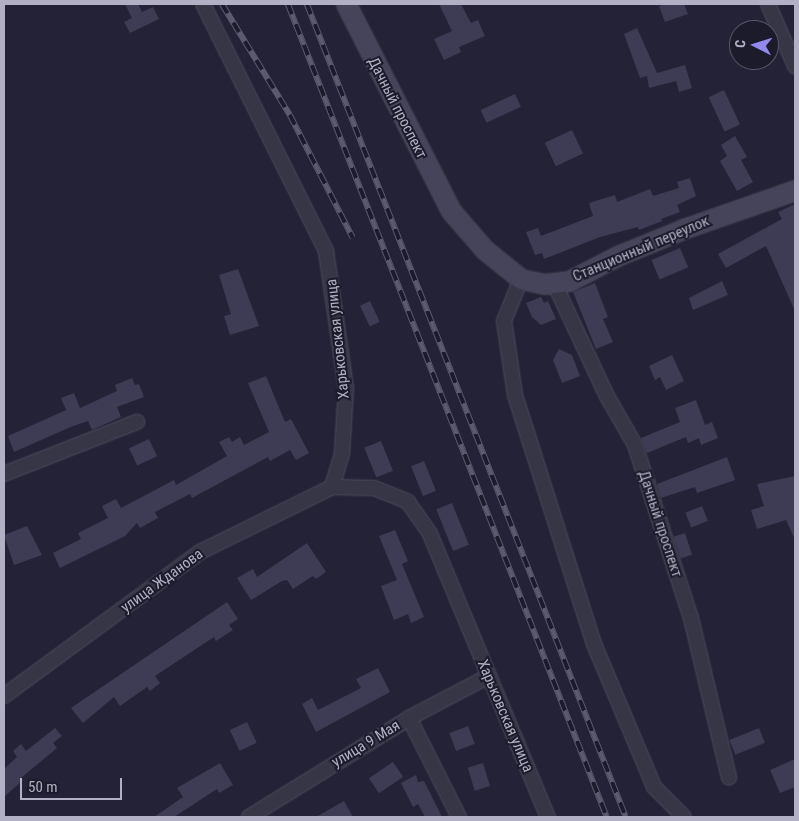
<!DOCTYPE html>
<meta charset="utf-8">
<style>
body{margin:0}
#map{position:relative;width:799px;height:821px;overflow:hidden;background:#232236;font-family:"Roboto Condensed",sans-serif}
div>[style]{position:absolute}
.building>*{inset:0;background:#3d3c54;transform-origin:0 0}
.roads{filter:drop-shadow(0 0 1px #4f4d5f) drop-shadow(0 0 1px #4f4d5f)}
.street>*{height:14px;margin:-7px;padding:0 7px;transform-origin:7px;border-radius:7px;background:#373647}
.secondary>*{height:19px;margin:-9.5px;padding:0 9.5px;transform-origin:9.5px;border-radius:9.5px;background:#46445a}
.rail>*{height:5.5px;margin-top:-2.75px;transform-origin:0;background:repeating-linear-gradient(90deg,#1c1b2c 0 11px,#5b5a70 0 22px);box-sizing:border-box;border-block:1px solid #5b5a70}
span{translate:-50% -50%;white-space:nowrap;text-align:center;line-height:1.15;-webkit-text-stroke:4px #1c1b2c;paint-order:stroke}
.street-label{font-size:15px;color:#b2b0c4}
.frame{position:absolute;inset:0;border:5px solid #b2b0c4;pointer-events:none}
.north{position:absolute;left:729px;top:20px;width:50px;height:50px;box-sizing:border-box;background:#1c1b2c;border:1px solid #585769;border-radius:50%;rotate:275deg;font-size:14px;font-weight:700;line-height:20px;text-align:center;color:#b2b0c4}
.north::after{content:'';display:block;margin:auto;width:18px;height:22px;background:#938aee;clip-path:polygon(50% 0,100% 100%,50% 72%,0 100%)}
.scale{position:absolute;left:20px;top:778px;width:102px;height:22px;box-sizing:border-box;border:2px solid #b2b0c4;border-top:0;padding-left:6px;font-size:15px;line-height:18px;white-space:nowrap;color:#b2b0c4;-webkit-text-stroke:4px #1c1b2c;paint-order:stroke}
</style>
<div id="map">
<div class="building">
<i style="clip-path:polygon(125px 4px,138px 4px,142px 12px,153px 7px,159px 19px,130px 33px,124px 22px,132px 18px)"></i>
<i style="clip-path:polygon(439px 4px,461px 4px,471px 23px,478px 20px,485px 36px,459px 47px,461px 52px,444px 60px,434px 39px,452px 31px)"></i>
<i style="clip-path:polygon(667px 4px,684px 4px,688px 14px,665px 22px,659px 6px)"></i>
<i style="clip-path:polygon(637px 28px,657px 73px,685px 65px,692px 88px,679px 92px,676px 81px,649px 88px,647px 76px,640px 78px,624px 34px)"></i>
<i style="left:724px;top:90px;width:38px;height:17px;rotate:65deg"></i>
<i style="left:515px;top:94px;width:14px;height:38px;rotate:65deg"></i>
<i style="left:572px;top:130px;width:26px;height:30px;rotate:65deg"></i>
<i style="clip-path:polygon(735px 136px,747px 157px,741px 160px,753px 182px,737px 191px,720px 161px,727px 156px,721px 145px)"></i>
<i style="clip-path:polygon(690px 178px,696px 196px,677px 205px,680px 212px,661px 219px,662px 221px,639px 230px,638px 227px,600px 237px,544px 259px,542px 253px,535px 255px,526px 232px,538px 228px,541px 236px,593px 216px,589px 203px,615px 195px,617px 202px,650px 189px,653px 196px,679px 188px,677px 182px)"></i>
<i style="clip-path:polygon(795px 204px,795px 311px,766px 246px,726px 268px,718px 254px,782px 219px,778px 212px)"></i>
<i style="left:680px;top:248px;width:21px;height:31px;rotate:67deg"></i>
<i style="clip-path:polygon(238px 269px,259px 326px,230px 335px,224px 316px,231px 314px,219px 275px)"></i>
<i style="clip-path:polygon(722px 281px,728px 295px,693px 310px,689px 298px)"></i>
<i style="clip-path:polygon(595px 283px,608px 317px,603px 319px,613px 342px,596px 349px,573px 292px)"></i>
<i style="clip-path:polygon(541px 297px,544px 303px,548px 301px,556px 319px,541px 325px,532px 317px,526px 303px)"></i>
<i style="left:370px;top:301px;width:23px;height:11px;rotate:65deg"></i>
<i style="clip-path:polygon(559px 349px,572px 355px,580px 376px,562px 383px,553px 360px)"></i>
<i style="clip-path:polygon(672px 355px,684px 381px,666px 390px,660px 377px,655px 380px,649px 366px)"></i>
<i style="clip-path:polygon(266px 376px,285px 422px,291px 419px,309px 453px,296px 460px,290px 450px,270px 461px,268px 457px,192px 498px,190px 494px,155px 512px,158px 518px,140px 528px,137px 523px,125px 536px,60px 568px,53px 553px,81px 539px,78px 533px,108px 518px,102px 506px,116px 499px,121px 508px,174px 480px,176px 485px,227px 456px,219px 442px,229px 437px,232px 442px,240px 437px,244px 445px,269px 432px,248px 383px)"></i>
<i style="clip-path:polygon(132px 378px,135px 385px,139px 384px,144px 397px,117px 407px,121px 417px,92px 430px,88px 421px,73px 426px,14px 452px,8px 436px,66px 410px,61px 398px,74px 393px,80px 408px,117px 391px,115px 385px)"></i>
<i style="clip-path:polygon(696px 400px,705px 425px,712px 422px,718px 438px,701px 445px,699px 438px,688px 443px,686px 437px,647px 453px,641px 438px,680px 422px,675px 408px)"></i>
<i style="left:149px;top:439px;width:19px;height:22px;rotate:65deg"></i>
<i style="left:381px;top:441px;width:32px;height:18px;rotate:68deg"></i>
<i style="clip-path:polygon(727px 457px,735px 480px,697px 493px,695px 487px,661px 498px,657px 484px)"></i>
<i style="left:424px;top:461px;width:32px;height:14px;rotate:68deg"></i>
<i style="clip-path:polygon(795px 476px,795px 540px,786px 520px,757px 529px,751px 510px,764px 506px,757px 484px)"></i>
<i style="left:452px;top:503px;width:45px;height:17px;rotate:68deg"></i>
<i style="left:702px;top:506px;width:16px;height:18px;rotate:68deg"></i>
<i style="clip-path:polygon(27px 526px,42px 555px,14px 565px,4px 535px)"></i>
<i style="clip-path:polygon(395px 530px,408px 561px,402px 564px,424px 617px,411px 623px,408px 614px,394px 620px,381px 586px,397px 580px,379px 536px)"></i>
<i style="left:685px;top:533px;width:23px;height:12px;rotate:72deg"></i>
<i style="clip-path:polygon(307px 543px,326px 572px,316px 579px,313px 576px,293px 589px,287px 580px,282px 581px,251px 600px,237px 578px,253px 569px,257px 577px)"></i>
<i style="clip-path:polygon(227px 602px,238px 619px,229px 625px,233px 630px,216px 641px,214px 637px,155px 676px,160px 683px,150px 691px,147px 687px,120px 706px,114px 697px,83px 723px,71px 708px)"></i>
<i style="clip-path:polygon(378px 668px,390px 692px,316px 732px,302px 704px,312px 698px,318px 710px,361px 688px,356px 679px)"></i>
<i style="left:247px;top:722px;width:23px;height:19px;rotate:65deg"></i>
<i style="left:468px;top:726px;width:19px;height:20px;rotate:69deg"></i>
<i style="clip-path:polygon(55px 728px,62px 736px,53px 743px,57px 748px,21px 778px,23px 780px,4px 797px,4px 769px,17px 757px,13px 751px,21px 744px,26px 751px)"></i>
<i style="left:759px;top:728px;width:16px;height:32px;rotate:68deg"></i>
<i style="clip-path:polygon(795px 759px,795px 787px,780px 793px,770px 770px)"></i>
<i style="left:393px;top:762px;width:18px;height:29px;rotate:56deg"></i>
<i style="clip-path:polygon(220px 763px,233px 785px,219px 793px,217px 789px,174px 817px,154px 817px,183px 797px,177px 788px)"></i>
<i style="left:483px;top:763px;width:24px;height:16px;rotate:73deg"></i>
<i style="clip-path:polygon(416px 775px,418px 782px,424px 781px,442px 817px,425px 817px,418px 804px,413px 807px,401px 783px)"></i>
<i style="clip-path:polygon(344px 801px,353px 817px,316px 817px)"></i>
</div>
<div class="roads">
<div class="street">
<i style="left:203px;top:4px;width:276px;rotate:63.5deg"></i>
<i style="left:326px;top:251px;width:138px;rotate:81.7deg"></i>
<i style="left:346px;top:388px;width:66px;rotate:93.5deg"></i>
<i style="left:342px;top:454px;width:34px;rotate:107deg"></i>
<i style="left:768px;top:4px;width:68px;rotate:66.5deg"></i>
<i style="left:521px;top:279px;width:45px;rotate:112deg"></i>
<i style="left:504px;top:321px;width:75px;rotate:81.5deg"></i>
<i style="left:515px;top:395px;width:261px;rotate:72.4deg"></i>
<i style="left:594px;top:644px;width:155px;rotate:67.2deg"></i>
<i style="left:654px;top:787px;width:42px;rotate:45deg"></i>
<i style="left:554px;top:283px;width:125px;rotate:64.9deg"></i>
<i style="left:607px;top:396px;width:56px;rotate:60.3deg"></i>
<i style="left:635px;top:445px;width:182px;rotate:72.1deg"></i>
<i style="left:691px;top:618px;width:164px;rotate:76.6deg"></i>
<i style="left:4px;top:474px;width:143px;rotate:-21.4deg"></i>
<i style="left:4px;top:696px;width:243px;rotate:-36.3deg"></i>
<i style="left:200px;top:552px;width:147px;rotate:-26.2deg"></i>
<i style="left:332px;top:487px;width:42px;rotate:1.4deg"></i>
<i style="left:374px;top:488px;width:37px;rotate:22deg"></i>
<i style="left:408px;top:502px;width:39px;rotate:55deg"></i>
<i style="left:430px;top:534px;width:307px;rotate:67.4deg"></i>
<i style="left:409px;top:718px;width:111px;rotate:63.2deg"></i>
<i style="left:249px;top:817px;width:188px;rotate:-31.7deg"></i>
<i style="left:409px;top:718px;width:88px;rotate:-27.7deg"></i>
</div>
<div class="secondary">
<i style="left:346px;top:4px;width:232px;rotate:63.1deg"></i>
<i style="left:451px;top:211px;width:52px;rotate:48.9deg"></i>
<i style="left:485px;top:250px;width:46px;rotate:38.9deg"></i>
<i style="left:521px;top:279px;width:24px;rotate:12deg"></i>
<i style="left:544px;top:284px;width:25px;rotate:-7deg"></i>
<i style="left:569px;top:281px;width:54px;rotate:-27.5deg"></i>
<i style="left:617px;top:256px;width:71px;rotate:-22.2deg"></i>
<i style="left:683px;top:229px;width:119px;rotate:-19.2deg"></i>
</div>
</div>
<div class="rail">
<i style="left:222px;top:4px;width:130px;rotate:58.5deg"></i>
<i style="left:290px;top:115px;width:138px;rotate:62.9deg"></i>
<i style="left:288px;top:4px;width:873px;rotate:68.58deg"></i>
<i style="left:307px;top:4px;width:873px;rotate:68.58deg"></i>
</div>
<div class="street-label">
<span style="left:397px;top:108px;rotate:63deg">Дачный проспект</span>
<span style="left:641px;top:249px;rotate:-23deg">Станционный переулок</span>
<span style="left:338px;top:339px;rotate:-96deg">Харьковская улица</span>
<span style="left:660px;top:524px;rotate:72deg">Дачный проспект</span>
<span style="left:162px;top:581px;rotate:-36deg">улица Жданова</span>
<span style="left:505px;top:716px;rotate:67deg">Харьковская улица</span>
<span style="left:366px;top:744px;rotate:-31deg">улица 9 Мая</span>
</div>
<div class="frame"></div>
<div class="north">С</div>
<div class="scale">50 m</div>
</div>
